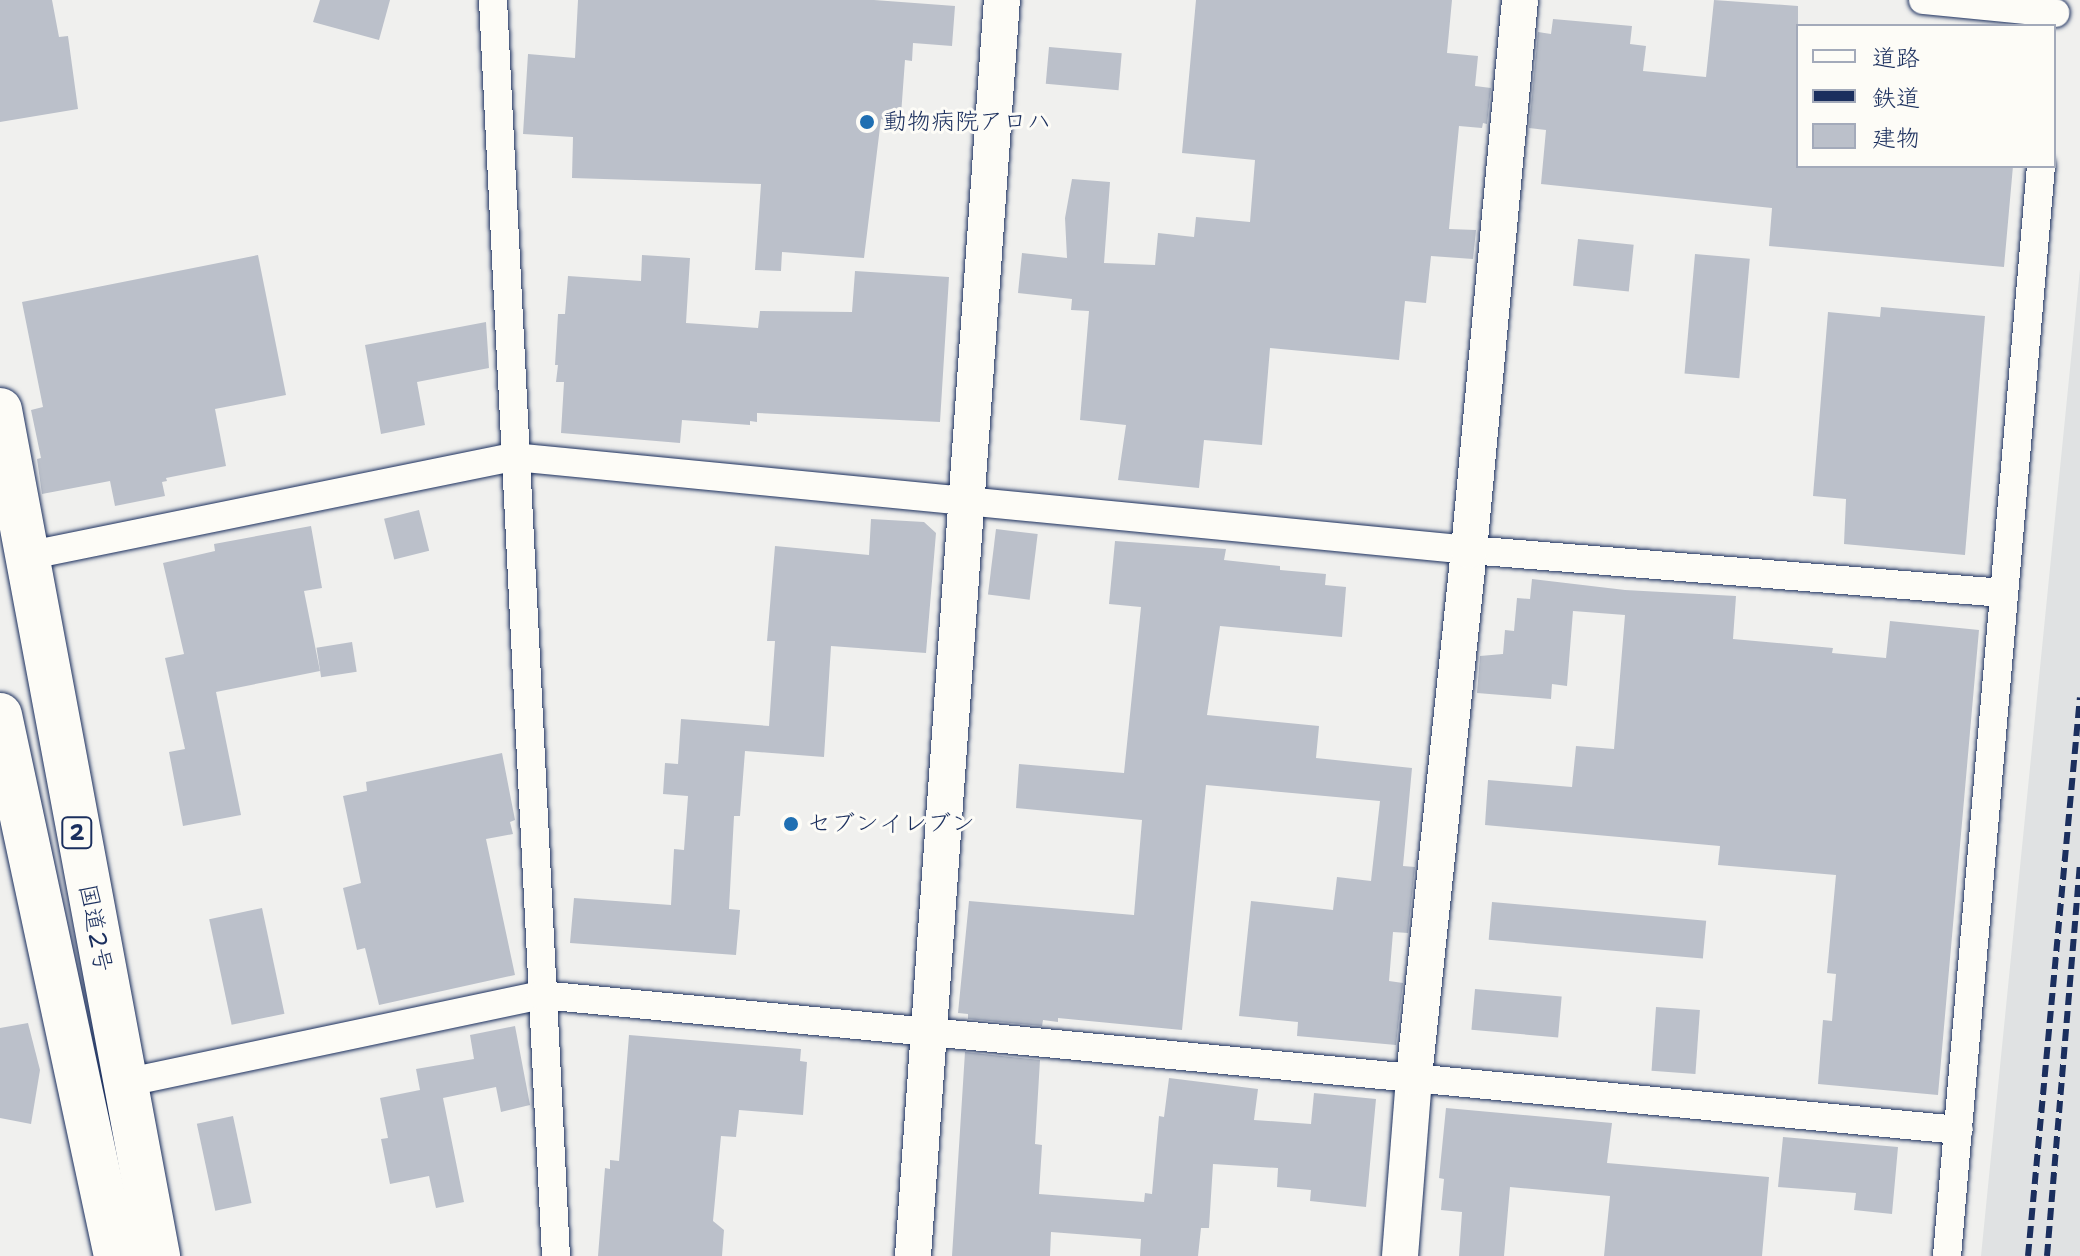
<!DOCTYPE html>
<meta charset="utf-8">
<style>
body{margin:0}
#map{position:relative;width:2080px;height:1256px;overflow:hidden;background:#f0f0ee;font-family:"Shantell Sans","Klee One",sans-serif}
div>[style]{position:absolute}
.built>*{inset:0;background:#e0e2e3}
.building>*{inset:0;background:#bbc0ca;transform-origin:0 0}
.roads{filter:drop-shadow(0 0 2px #1b2f5e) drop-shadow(0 0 2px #1b2f5e)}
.minor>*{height:28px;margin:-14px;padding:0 14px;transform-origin:14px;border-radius:14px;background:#fdfcf7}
.tertiary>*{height:36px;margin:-18px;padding:0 18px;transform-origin:18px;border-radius:18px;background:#fdfcf7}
.trunk>*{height:44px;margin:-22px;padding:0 22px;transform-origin:22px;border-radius:22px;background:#fdfcf7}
.rail>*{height:6px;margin-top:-3px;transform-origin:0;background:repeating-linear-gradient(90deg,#1b2f5e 0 12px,transparent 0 18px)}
.dots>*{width:22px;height:22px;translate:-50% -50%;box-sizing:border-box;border:4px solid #fdfcf7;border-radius:50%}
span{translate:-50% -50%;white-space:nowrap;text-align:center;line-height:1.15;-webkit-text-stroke:6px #fdfcf7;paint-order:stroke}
.shield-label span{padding:2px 6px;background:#fdfcf7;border:2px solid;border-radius:6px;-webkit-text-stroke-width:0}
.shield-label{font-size:22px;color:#1b2f5e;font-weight:700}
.poi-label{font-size:24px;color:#1b2f5e}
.left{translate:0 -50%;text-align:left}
.street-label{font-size:24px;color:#1b2f5e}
.legend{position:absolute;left:1796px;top:24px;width:260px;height:144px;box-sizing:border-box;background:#fdfcf7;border:2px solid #a3aaba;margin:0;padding:10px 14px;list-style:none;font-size:24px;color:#1b2f5e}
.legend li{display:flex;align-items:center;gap:16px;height:40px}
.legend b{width:40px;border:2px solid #a3aaba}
</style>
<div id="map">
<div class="built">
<i style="clip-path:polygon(2080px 269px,2080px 1256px,1981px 1256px)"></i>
</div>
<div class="building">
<i style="clip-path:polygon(0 0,52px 0,59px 37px,68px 36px,78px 109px,0 122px)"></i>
<i style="clip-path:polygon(320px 0,390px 0,379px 40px,313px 22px)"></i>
<i style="clip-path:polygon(578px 0,874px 0,955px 6px,952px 46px,913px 43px,912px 61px,905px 60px,901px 115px,891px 114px,890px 121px,881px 119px,864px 258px,782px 252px,781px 271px,755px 270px,761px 184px,572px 178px,573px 137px,523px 134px,528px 54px,575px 58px)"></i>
<i style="clip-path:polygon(1196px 0,1452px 0,1447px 53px,1478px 56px,1475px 86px,1491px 88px,1487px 124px,1483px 123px,1482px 128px,1459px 126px,1449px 229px,1476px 230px,1473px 259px,1431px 256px,1426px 303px,1405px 301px,1399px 360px,1270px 348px,1262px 445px,1204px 440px,1199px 488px,1118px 480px,1126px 425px,1080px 420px,1089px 311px,1071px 310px,1072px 299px,1018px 293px,1022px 253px,1067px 258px,1065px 218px,1072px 179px,1110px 182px,1104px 263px,1155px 265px,1158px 233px,1194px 237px,1196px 217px,1250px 222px,1255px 160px,1182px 153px)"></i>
<i style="clip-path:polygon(1714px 0,1798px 6px,1798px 166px,2013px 166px,2004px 267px,1769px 246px,1772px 208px,1541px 184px,1546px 130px,1529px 128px,1538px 32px,1551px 34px,1553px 19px,1632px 26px,1630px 44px,1646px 46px,1643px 71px,1706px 77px)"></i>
<i style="left:1049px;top:47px;width:73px;height:37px;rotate:5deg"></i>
<i style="left:1578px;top:239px;width:56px;height:47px;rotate:6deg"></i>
<i style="left:1695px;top:254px;width:55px;height:120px;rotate:5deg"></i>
<i style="clip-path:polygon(258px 255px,286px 395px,215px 409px,226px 466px,166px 478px,167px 481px,162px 482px,165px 496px,115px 506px,110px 481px,42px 494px,37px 459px,41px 458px,31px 410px,43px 407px,22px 302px)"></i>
<i style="clip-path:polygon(642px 255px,690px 258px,686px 323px,758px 328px,760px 311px,852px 312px,855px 271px,949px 277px,940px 422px,757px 413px,757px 422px,750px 421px,750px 425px,682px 420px,680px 443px,561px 433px,564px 382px,556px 382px,558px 365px,555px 365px,558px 314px,565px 314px,568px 276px,641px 281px)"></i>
<i style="clip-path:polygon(1881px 307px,1985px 316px,1965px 555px,1844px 544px,1846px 499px,1813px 496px,1828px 312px,1880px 317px)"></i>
<i style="clip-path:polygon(486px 322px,489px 368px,417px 382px,425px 425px,381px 434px,365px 345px)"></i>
<i style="left:419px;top:510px;width:42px;height:36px;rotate:76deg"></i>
<i style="clip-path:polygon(871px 519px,924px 522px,936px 533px,926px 653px,831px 646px,824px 757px,745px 751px,740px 816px,734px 816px,729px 909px,740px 910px,736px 955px,570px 943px,574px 898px,671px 905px,674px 849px,684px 850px,688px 796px,663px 794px,665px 763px,678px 764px,681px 719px,769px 726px,775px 641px,767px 641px,775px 546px,869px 555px)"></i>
<i style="clip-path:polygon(311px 526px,322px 588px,304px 591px,320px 671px,216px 692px,241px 815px,183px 826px,169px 752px,185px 749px,165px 658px,184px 654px,163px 563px,215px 551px,214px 544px)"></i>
<i style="left:996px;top:529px;width:42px;height:66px;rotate:7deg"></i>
<i style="clip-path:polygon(1115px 541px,1226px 549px,1224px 560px,1280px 566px,1280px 570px,1326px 574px,1325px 585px,1346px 587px,1342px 637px,1220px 626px,1207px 715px,1319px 726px,1316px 758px,1412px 768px,1403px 866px,1415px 867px,1408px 933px,1393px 932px,1389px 981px,1403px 983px,1396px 1045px,1297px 1036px,1298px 1022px,1239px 1016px,1251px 901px,1333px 910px,1337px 877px,1371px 881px,1380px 801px,1206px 785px,1182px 1030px,1058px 1018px,1058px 1022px,1043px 1020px,1042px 1026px,968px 1019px,968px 1014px,958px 1013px,969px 901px,1134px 915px,1142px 820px,1016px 808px,1019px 764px,1124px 773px,1141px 607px,1109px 604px)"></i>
<i style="clip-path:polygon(1532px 579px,1625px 590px,1736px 596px,1733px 639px,1833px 648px,1832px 653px,1886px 658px,1890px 621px,1979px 630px,1938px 1095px,1818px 1084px,1823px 1020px,1832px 1021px,1836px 974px,1827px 973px,1836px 875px,1718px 865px,1720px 846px,1485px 825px,1488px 780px,1572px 787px,1576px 746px,1614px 749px,1625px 615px,1573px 611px,1567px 686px,1552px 684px,1551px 699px,1477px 693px,1480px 656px,1503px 654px,1505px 630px,1514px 631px,1517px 598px,1530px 599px)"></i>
<i style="left:352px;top:642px;width:30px;height:36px;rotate:81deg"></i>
<i style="clip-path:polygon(502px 753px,515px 820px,510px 822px,513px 834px,486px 839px,515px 975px,379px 1005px,365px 948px,357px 950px,343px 888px,361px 883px,343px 796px,367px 791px,366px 782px)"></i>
<i style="left:1492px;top:902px;width:215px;height:38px;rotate:5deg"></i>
<i style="left:262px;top:908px;width:108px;height:54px;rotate:78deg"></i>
<i style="left:1475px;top:989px;width:87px;height:41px;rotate:5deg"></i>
<i style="left:1656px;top:1007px;width:44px;height:64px;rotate:4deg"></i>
<i style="clip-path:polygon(28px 1023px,40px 1070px,31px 1124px,0 1118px,0 1028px)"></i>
<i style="clip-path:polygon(515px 1026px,530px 1105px,501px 1112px,496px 1087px,443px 1098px,464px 1202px,436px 1208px,429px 1176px,390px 1184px,381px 1139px,388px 1138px,380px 1098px,420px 1090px,416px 1069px,474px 1059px,470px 1035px)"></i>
<i style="clip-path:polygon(629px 1035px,801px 1049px,800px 1061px,807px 1062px,803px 1115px,739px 1110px,736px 1137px,721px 1136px,713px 1221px,724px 1230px,722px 1256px,598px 1256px,605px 1168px,610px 1169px,610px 1160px,619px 1161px)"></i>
<i style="clip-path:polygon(965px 1052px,1040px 1060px,1035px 1144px,1042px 1145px,1039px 1194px,1144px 1202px,1145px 1193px,1152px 1194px,1159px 1116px,1164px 1117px,1169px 1078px,1258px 1089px,1254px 1120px,1311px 1124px,1314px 1093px,1376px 1099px,1366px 1207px,1310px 1201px,1311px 1190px,1277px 1187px,1278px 1168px,1213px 1164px,1209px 1228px,1201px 1228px,1198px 1256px,1140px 1256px,1141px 1239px,1051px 1232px,1050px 1256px,952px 1256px)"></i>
<i style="clip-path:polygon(1446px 1108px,1612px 1123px,1607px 1163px,1769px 1177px,1762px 1256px,1604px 1256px,1610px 1196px,1510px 1187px,1504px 1256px,1459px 1256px,1462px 1212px,1441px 1210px,1444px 1179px,1439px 1178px)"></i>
<i style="left:233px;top:1116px;width:89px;height:37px;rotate:78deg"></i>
<i style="clip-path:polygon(1783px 1137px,1898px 1147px,1892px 1214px,1854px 1210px,1856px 1193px,1778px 1187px)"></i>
</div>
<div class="roads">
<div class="minor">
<i style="left:493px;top:0;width:1258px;rotate:87.13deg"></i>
<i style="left:1923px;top:0;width:133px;rotate:5.6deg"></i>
<i style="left:26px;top:556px;width:498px;rotate:-11.5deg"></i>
<i style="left:514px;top:457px;width:960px;rotate:5.56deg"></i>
<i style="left:1469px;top:550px;width:536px;rotate:4.6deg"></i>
<i style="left:124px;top:1083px;width:426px;rotate:-11.9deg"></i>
<i style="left:541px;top:995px;width:1424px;rotate:5.44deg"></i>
<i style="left:1947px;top:1256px;width:1094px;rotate:-85.07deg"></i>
</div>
<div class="tertiary">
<i style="left:913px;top:1256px;width:1259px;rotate:-85.95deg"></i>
<i style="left:1400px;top:1256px;width:180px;rotate:-85.5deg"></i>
<i style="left:1414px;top:1077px;width:530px;rotate:-84.04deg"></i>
<i style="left:1469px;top:550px;width:552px;rotate:-84.7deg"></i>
</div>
<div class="trunk">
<i style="left:0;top:410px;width:861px;rotate:79.42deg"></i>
<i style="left:0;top:715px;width:553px;rotate:77.9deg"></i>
</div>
</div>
<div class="rail">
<i style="left:2028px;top:1256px;width:561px;rotate:-84.69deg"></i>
<i style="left:2047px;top:1256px;width:395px;rotate:-85.2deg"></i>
</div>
<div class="dots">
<i style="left:867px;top:122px;background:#1f6fb2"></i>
<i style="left:791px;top:824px;background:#1f6fb2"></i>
</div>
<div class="shield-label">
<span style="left:77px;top:833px">2</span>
</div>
<div class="poi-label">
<span class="left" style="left:883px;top:122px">動物病院アロハ</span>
<span class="left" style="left:807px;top:824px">セブンイレブン</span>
</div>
<div class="street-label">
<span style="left:95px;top:928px;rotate:79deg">国道2号</span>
</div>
<ul class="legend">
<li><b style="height:10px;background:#fdfcf7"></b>道路</li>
<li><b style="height:10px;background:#1b2f5e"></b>鉄道</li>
<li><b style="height:22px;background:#bbc0ca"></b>建物</li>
</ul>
</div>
